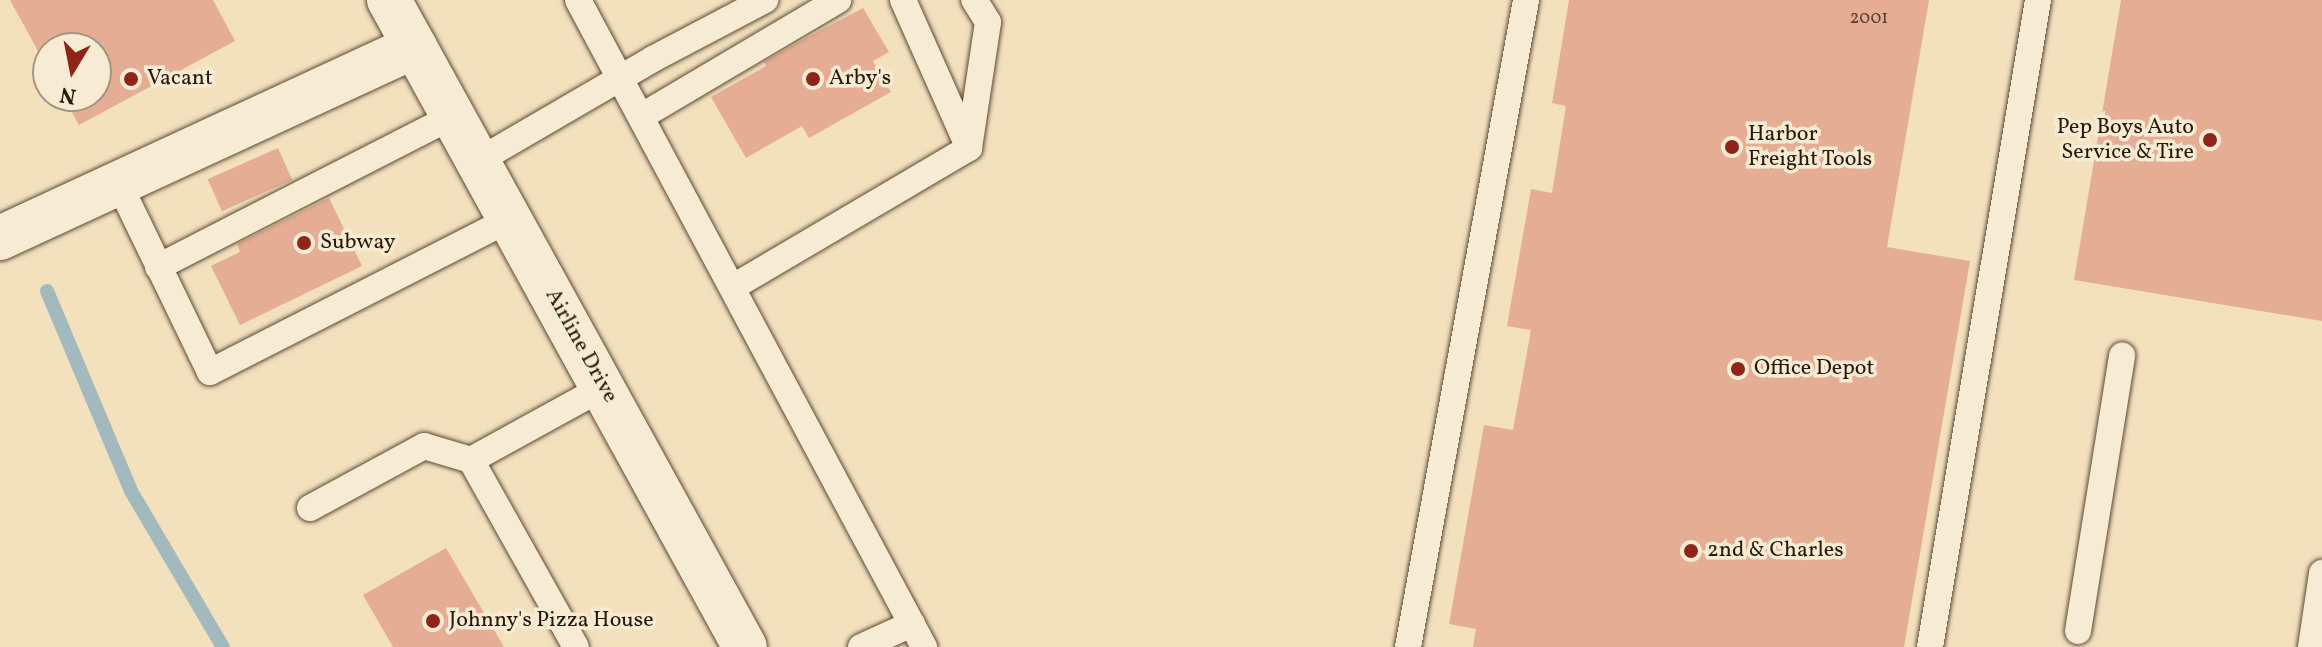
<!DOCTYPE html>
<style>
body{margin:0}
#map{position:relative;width:2322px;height:647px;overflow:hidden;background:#f3e0bd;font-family:Vollkorn,serif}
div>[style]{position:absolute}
.stream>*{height:14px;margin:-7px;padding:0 7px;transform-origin:7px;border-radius:7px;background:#a2babd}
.building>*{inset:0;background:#e5ad93;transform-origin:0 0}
.roads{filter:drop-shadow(0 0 2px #5b4b35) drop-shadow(0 0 2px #5b4b35)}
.lane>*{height:26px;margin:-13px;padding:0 13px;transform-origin:13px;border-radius:13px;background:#f7ebd4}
.street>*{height:44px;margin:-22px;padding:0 22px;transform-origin:22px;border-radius:22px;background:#f7ebd4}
.secondary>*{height:44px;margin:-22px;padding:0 22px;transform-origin:22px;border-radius:22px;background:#f7ebd4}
.dots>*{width:22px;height:22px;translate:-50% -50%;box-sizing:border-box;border:4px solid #f7ebd4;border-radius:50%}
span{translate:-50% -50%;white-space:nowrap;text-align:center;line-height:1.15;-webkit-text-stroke:7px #f7ebd4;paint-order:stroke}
.number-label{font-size:18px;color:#573e2b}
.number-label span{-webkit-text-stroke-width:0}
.poi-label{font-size:22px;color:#281908}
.left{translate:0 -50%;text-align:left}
.right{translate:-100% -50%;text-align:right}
.street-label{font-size:22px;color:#281908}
.north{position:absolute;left:32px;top:32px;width:80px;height:80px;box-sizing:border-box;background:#f7ebd4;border:2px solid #a49782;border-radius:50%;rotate:190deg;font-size:22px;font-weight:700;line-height:32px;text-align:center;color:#281908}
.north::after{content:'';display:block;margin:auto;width:28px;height:36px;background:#8f2418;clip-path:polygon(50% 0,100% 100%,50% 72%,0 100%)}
</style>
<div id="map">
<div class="stream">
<i style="left:47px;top:291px;width:217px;rotate:67.2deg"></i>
<i style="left:131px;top:491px;width:181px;rotate:59.5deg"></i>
</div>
<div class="building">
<i style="clip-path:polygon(10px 0,213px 0,235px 41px,79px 125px,63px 96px,96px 96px,96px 48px,48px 48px,48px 69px)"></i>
<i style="clip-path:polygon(1569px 0,1929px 0,1887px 247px,1970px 261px,1904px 647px,1473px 647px,1476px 629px,1449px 624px,1484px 425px,1513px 430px,1531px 330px,1507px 326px,1531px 189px,1552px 193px,1566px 106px,1552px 103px)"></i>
<i style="clip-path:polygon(2121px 0,2322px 0,2322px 321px,2074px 280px)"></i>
<i style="clip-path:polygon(863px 8px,889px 52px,873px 61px,891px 92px,809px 138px,802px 126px,746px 158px,711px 97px,766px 66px,764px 62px,802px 40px)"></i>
<i style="left:278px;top:148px;width:35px;height:77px;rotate:66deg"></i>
<i style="clip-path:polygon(329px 198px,362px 266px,240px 325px,211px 266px,240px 252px,237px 244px)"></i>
<i style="clip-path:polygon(446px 548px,504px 647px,393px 647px,363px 595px)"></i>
</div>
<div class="roads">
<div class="lane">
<i style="left:578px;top:0;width:734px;rotate:61.86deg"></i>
<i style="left:903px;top:0;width:162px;rotate:66deg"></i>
<i style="left:642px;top:116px;width:228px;rotate:-30.6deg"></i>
<i style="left:969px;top:148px;width:127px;rotate:-81.4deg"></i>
<i style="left:988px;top:22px;width:26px;rotate:-122deg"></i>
<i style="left:478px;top:161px;width:203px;rotate:-30.2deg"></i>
<i style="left:653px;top:59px;width:127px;rotate:-27.8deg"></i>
<i style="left:119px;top:184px;width:209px;rotate:64.2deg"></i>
<i style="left:210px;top:372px;width:337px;rotate:-27deg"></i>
<i style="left:158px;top:267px;width:331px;rotate:-27.1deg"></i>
<i style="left:733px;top:287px;width:274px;rotate:-30.5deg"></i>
<i style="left:471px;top:460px;width:152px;rotate:-28.8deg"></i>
<i style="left:310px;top:508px;width:130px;rotate:-28.5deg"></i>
<i style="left:424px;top:446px;width:49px;rotate:16.6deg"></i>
<i style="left:471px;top:460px;width:214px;rotate:60.7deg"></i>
<i style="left:2078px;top:631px;width:279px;rotate:-80.9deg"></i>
<i style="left:861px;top:647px;width:56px;rotate:-24.3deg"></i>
<i style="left:1408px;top:647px;width:658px;rotate:-79.66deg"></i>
<i style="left:1930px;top:647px;width:656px;rotate:-80.52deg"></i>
<i style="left:2311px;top:647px;width:75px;rotate:-81.5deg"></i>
</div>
<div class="street">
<i style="left:0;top:238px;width:457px;rotate:-24.8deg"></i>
</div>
<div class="secondary">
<i style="left:389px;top:0;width:738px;rotate:61.18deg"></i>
</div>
</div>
<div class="dots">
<i style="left:131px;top:79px;background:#8f2418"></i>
<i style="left:813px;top:79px;background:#8f2418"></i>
<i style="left:2210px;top:140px;background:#8f2418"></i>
<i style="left:1732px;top:147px;background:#8f2418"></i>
<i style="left:304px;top:243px;background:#8f2418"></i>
<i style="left:1738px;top:369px;background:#8f2418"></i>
<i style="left:1691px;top:551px;background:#8f2418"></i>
<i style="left:433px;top:621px;background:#8f2418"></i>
</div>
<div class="number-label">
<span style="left:1869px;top:19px">2001</span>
</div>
<div class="poi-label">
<span class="left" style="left:147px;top:79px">Vacant</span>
<span class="left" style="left:829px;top:79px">Arby's</span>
<span class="right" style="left:2194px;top:140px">Pep Boys Auto<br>Service &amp; Tire</span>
<span class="left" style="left:1748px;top:147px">Harbor<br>Freight Tools</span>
<span class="left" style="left:320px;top:243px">Subway</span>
<span class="left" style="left:1754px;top:369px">Office Depot</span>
<span class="left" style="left:1707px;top:551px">2nd &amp; Charles</span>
<span class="left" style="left:449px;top:621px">Johnny's Pizza House</span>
</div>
<div class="street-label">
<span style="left:581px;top:346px;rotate:61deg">Airline Drive</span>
</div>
<div class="north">N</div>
</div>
